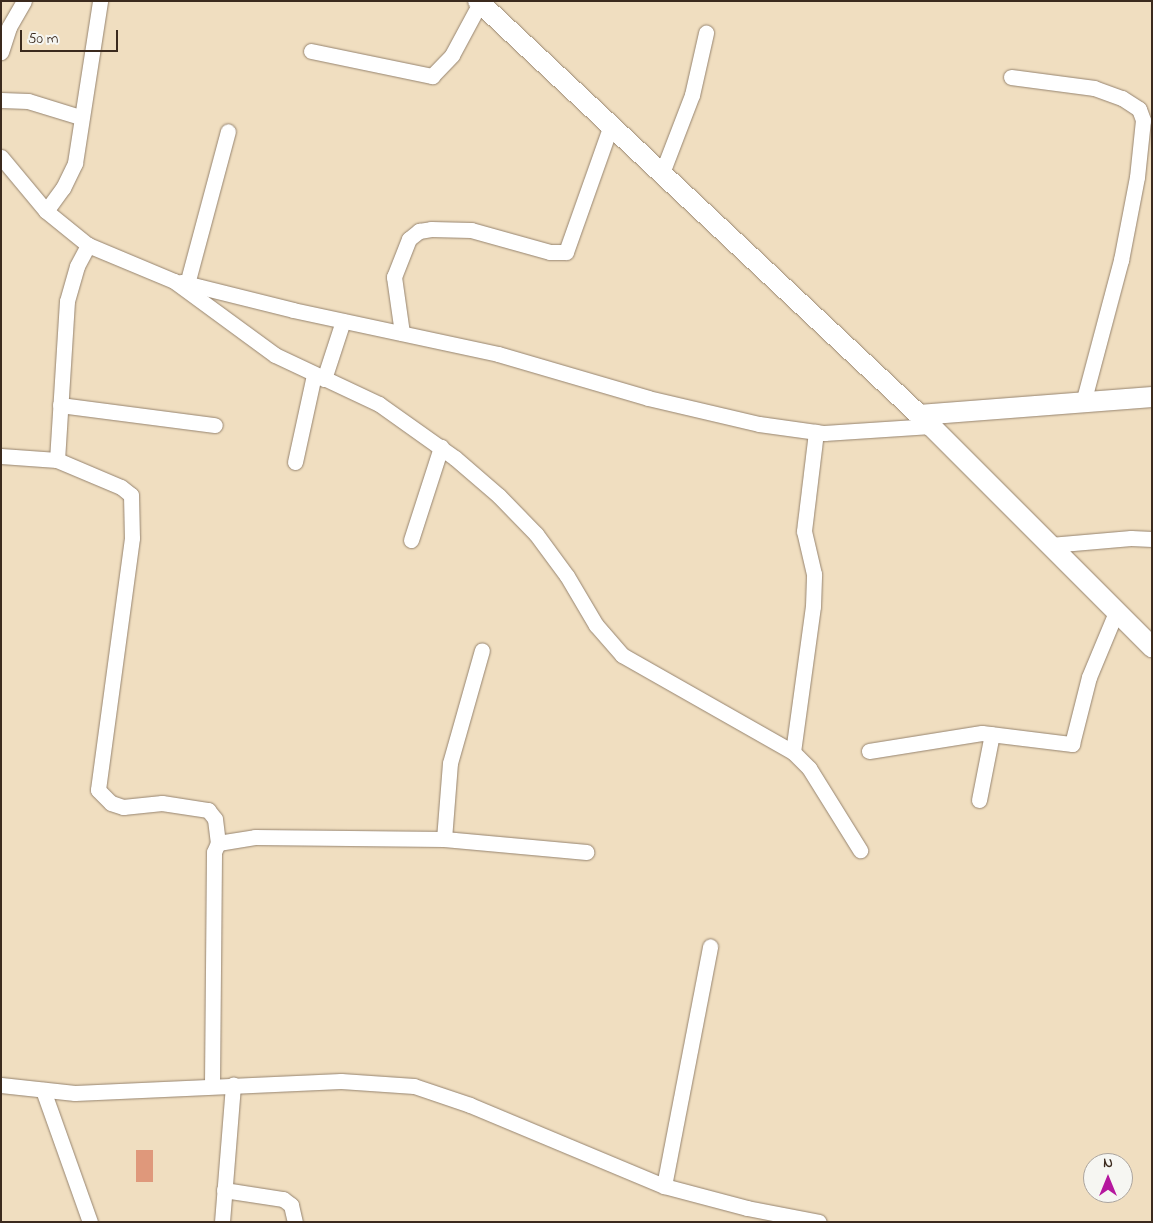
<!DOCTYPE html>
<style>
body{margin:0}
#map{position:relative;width:1153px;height:1223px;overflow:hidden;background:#f0dec0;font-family:"Indie Flower",sans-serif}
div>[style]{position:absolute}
.building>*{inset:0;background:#df987b;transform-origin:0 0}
.roads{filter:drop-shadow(0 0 1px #96846f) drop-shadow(0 0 1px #96846f)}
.minor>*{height:15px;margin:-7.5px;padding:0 7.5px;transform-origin:7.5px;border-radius:7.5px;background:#fff}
.major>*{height:20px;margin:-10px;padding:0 10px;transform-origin:10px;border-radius:10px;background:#fff}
span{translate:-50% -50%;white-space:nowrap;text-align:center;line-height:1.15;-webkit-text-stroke:4.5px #f6f6f2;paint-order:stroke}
.frame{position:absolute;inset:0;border:2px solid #3b2a1e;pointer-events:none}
.north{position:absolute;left:1083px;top:1153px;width:50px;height:50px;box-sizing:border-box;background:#f6f6f2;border:1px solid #aba49d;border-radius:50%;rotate:0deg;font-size:14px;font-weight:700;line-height:20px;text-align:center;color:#3b2a1e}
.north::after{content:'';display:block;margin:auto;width:18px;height:22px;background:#b5179e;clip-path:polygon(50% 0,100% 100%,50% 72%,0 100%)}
.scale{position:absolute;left:20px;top:30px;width:98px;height:22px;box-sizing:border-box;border:2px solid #3b2a1e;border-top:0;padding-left:6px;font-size:15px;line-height:18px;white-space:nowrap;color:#3b2a1e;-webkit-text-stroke:4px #f6f6f2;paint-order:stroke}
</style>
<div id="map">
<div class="building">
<i style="left:136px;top:1150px;width:17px;height:32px"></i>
</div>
<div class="roads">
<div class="minor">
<i style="left:311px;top:51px;width:124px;rotate:11.7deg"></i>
<i style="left:432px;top:76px;width:29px;rotate:-46deg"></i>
<i style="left:452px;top:55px;width:59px;rotate:-61.7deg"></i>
<i style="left:1px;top:52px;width:26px;rotate:-72deg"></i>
<i style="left:9px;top:27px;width:30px;rotate:-60deg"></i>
<i style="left:1011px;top:77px;width:84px;rotate:7.5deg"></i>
<i style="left:1094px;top:88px;width:30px;rotate:20deg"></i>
<i style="left:1122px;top:98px;width:20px;rotate:33deg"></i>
<i style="left:1139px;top:109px;width:12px;rotate:70deg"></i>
<i style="left:1143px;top:120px;width:57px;rotate:96deg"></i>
<i style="left:1137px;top:177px;width:85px;rotate:100.9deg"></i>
<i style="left:1121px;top:260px;width:148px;rotate:104.9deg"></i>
<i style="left:1px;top:100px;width:27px;rotate:2deg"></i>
<i style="left:28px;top:101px;width:54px;rotate:17.1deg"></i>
<i style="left:1px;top:157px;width:70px;rotate:50.2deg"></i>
<i style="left:46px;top:211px;width:54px;rotate:39deg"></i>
<i style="left:88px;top:245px;width:93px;rotate:22.7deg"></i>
<i style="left:174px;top:281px;width:125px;rotate:36.2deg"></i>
<i style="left:275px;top:355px;width:115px;rotate:25.2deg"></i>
<i style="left:379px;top:404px;width:93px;rotate:35.4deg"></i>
<i style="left:455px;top:458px;width:58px;rotate:40.8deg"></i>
<i style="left:499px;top:496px;width:53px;rotate:45.8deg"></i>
<i style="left:536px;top:534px;width:52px;rotate:53.6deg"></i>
<i style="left:567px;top:576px;width:57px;rotate:59.4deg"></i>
<i style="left:596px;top:625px;width:40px;rotate:49deg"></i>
<i style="left:622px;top:655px;width:197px;rotate:29.6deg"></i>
<i style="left:793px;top:752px;width:23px;rotate:45deg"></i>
<i style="left:809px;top:768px;width:97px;rotate:58.1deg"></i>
<i style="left:662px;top:173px;width:84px;rotate:-69deg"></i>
<i style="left:692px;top:95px;width:64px;rotate:-77.3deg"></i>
<i style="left:46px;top:211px;width:29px;rotate:-54deg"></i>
<i style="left:63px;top:188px;width:28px;rotate:-64deg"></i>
<i style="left:75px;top:163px;width:164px;rotate:-81.2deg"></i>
<i style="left:181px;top:282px;width:115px;rotate:14deg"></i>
<i style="left:293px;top:310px;width:210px;rotate:12.1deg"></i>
<i style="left:498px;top:354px;width:156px;rotate:16.3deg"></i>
<i style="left:648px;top:398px;width:114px;rotate:13.2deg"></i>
<i style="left:759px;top:424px;width:66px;rotate:7.9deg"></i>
<i style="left:824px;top:433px;width:107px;rotate:-3.7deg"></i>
<i style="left:187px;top:284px;width:158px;rotate:-75deg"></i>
<i style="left:402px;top:333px;width:57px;rotate:-98.1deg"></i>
<i style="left:394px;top:277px;width:41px;rotate:-68.5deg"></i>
<i style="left:409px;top:239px;width:13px;rotate:-39deg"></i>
<i style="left:419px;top:231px;width:12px;rotate:-9deg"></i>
<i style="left:431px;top:229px;width:40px;rotate:1.4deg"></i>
<i style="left:471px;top:230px;width:82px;rotate:15.6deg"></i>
<i style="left:550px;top:252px;width:16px"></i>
<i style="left:566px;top:252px;width:135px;rotate:-70.5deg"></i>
<i style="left:324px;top:379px;width:61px;rotate:-71.9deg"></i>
<i style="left:60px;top:405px;width:156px;rotate:7.4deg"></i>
<i style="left:1px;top:456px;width:56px;rotate:4.1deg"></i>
<i style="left:57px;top:460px;width:69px;rotate:22.9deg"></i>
<i style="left:121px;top:487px;width:13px;rotate:39deg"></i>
<i style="left:131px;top:495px;width:43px;rotate:88.7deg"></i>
<i style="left:132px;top:538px;width:254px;rotate:97.7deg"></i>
<i style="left:98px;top:790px;width:18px;rotate:45deg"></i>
<i style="left:111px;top:803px;width:13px;rotate:18deg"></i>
<i style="left:123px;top:807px;width:39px;rotate:-6deg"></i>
<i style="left:162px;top:803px;width:47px;rotate:8.7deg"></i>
<i style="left:208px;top:810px;width:11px;rotate:52deg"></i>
<i style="left:215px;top:819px;width:24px;rotate:83deg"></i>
<i style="left:57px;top:460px;width:159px;rotate:-86.4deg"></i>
<i style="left:67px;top:301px;width:36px;rotate:-74deg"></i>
<i style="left:77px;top:266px;width:24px;rotate:-62deg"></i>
<i style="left:295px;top:462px;width:89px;rotate:-77.7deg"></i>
<i style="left:411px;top:540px;width:98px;rotate:-72.1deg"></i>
<i style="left:1050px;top:545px;width:81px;rotate:-4.9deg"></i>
<i style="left:1131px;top:538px;width:21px;rotate:3deg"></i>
<i style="left:869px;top:751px;width:114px;rotate:-9.1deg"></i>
<i style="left:982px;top:733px;width:91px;rotate:7deg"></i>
<i style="left:1072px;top:744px;width:69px;rotate:-75.8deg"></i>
<i style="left:1089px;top:677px;width:70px;rotate:-67.4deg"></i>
<i style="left:793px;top:752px;width:147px;rotate:-82.2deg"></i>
<i style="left:813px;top:606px;width:32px;rotate:-88deg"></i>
<i style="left:814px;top:574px;width:44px;rotate:-103.1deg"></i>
<i style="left:804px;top:531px;width:100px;rotate:-83.1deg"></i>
<i style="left:979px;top:800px;width:67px;rotate:-78.9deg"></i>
<i style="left:444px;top:839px;width:76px;rotate:-85.5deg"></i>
<i style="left:450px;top:763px;width:117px;rotate:-74.2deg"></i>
<i style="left:212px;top:1084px;width:232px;rotate:-89.5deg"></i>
<i style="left:214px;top:852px;width:10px;rotate:-66deg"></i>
<i style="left:218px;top:843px;width:37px;rotate:-9deg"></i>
<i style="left:255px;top:837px;width:189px;rotate:0.6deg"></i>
<i style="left:444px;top:839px;width:143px;rotate:5.2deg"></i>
<i style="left:1px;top:1085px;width:74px;rotate:6.2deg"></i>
<i style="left:75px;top:1093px;width:266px;rotate:-2.6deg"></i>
<i style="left:341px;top:1081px;width:73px;rotate:3.9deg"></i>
<i style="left:414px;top:1086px;width:59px;rotate:18.7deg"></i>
<i style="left:470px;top:1105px;width:210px;rotate:22.7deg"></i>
<i style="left:664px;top:1186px;width:86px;rotate:14.8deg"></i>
<i style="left:747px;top:1208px;width:73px;rotate:11deg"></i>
<i style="left:43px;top:1090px;width:140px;rotate:70.4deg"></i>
<i style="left:664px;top:1186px;width:244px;rotate:-79.1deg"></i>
<i style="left:224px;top:1190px;width:60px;rotate:8.7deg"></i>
<i style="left:283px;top:1199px;width:10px;rotate:37deg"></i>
<i style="left:291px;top:1205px;width:17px;rotate:77deg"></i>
<i style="left:222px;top:1222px;width:138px;rotate:-85.4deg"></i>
</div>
<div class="major">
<i style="left:478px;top:1px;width:621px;rotate:43.17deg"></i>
<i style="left:931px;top:426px;width:313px;rotate:45deg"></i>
<i style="left:919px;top:415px;width:234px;rotate:-4.4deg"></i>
</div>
</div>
<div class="frame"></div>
<div class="north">N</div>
<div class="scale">50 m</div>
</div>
